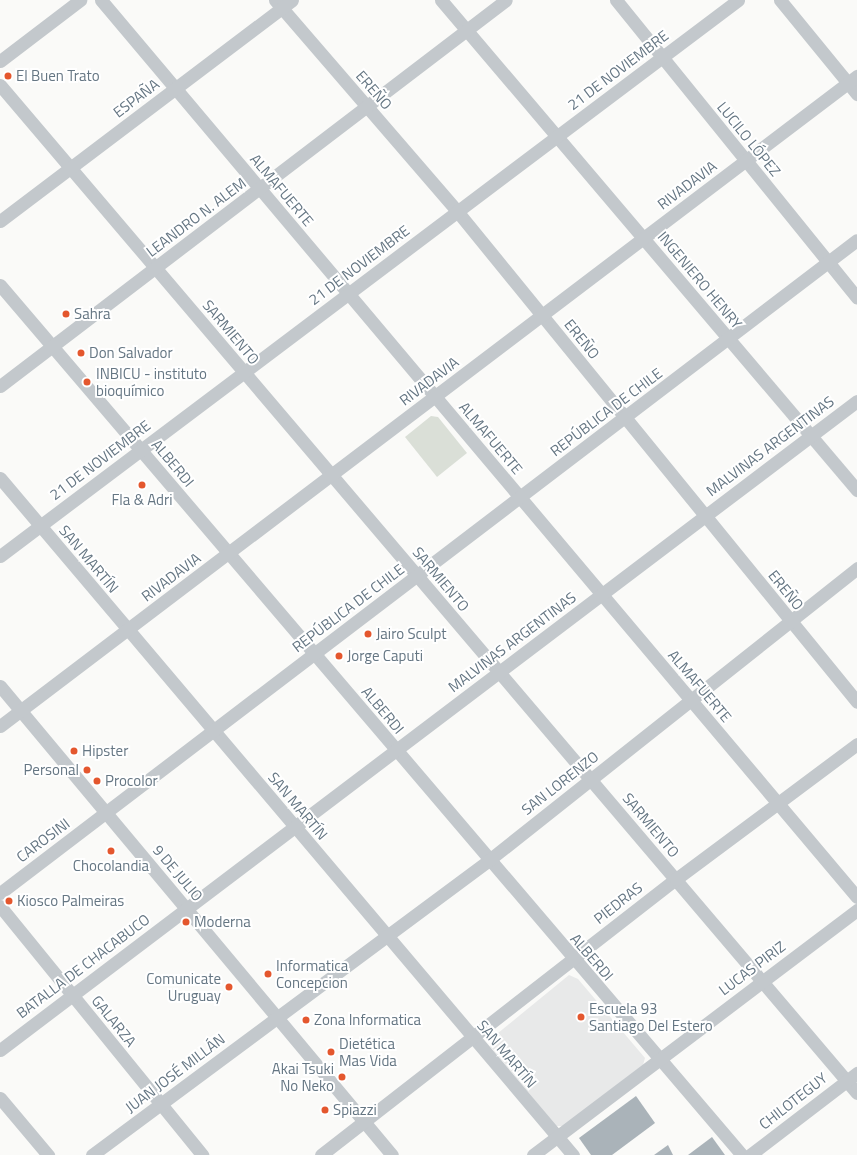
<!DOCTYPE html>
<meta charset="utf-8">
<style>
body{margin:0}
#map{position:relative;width:857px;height:1155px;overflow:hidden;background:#fafaf8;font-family:"Titillium Web",sans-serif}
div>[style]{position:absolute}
.built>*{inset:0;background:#e8e9e9}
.green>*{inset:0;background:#dadfd7}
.building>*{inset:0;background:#aab3b9}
.minor>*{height:13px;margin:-6.5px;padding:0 6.5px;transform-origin:6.5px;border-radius:6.5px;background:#c3c8cc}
.dots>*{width:11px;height:11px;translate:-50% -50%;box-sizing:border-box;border:2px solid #fff;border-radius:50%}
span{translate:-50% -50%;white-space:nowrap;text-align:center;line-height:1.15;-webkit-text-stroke:4px #fff;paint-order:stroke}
.street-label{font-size:15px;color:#657683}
.poi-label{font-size:15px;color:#657683}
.left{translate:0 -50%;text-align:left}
.right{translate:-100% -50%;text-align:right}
</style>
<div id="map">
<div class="built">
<i style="clip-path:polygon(569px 975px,578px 979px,645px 1058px,643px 1065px,563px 1126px,556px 1126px,490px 1046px,492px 1038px)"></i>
</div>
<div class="green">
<i style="clip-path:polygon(431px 416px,438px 417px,467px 453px,437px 477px,405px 437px)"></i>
</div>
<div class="building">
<i style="clip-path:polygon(636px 1096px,655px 1123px,612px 1155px,591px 1155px,579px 1138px)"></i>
<i style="clip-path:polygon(712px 1137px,725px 1155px,688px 1155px)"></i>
<i style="clip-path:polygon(668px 1145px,673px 1155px,654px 1155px)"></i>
</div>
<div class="minor">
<i style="left:101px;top:0;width:1173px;rotate:49.88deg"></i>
<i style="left:275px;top:0;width:279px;rotate:49.2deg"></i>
<i style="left:457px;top:211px;width:633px;rotate:50.83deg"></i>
<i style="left:441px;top:0;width:643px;rotate:49.67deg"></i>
<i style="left:616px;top:0;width:383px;rotate:51deg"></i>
<i style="left:780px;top:0;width:122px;rotate:50.7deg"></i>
<i style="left:0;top:61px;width:101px;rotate:-37.3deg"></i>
<i style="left:0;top:85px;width:1323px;rotate:49.63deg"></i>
<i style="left:0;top:221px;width:366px;rotate:-37.1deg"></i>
<i style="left:0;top:285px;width:1143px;rotate:49.54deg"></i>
<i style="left:0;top:386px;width:636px;rotate:-37.34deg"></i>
<i style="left:0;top:478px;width:887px;rotate:49.76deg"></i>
<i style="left:0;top:556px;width:924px;rotate:-36.99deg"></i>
<i style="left:0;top:686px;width:611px;rotate:50.11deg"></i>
<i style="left:0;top:726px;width:1076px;rotate:-37.18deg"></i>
<i style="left:0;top:893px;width:1077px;rotate:-37.31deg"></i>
<i style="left:0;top:906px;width:321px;rotate:50.9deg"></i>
<i style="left:0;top:1050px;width:1075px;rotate:-37.14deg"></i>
<i style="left:0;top:1098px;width:75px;rotate:49.9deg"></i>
<i style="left:92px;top:1155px;width:495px;rotate:-36.6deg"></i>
<i style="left:489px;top:860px;width:470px;rotate:-38.4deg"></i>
<i style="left:321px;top:1155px;width:450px;rotate:-37.9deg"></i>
<i style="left:676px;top:879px;width:226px;rotate:-36.7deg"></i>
<i style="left:533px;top:1155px;width:406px;rotate:-37.1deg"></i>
<i style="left:750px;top:1155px;width:135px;rotate:-37.5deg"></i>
</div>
<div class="dots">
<i style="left:8px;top:76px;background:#e4572e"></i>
<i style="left:66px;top:314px;background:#e4572e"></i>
<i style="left:81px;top:353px;background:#e4572e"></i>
<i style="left:87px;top:382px;background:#e4572e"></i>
<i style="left:142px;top:485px;background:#e4572e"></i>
<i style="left:368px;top:634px;background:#e4572e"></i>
<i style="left:339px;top:656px;background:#e4572e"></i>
<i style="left:74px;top:751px;background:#e4572e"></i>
<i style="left:87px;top:770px;background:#e4572e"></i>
<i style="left:97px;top:781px;background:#e4572e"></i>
<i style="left:111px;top:851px;background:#e4572e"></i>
<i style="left:9px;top:901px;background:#e4572e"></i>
<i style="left:186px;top:922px;background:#e4572e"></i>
<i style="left:268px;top:974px;background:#e4572e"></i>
<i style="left:229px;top:987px;background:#e4572e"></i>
<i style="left:581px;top:1017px;background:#e4572e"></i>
<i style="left:306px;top:1020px;background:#e4572e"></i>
<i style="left:331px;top:1052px;background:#e4572e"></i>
<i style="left:342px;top:1077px;background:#e4572e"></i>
<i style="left:325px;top:1110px;background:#e4572e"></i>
</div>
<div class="street-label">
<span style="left:618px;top:70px;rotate:-37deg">21 DE NOVIEMBRE</span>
<span style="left:374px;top:90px;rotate:49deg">EREÑO</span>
<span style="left:136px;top:98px;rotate:-37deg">ESPAÑA</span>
<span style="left:749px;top:139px;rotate:51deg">LUCILO LÓPEZ</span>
<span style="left:687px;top:185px;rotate:-37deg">RIVADAVIA</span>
<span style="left:282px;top:190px;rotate:50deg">ALMAFUERTE</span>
<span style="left:196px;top:217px;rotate:-37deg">LEANDRO N. ALEM</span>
<span style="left:359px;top:265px;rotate:-37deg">21 DE NOVIEMBRE</span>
<span style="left:700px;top:280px;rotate:50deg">INGENIERO HENRY</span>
<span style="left:231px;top:332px;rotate:50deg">SARMIENTO</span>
<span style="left:582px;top:339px;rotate:51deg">EREÑO</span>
<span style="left:429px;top:381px;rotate:-37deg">RIVADAVIA</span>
<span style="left:606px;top:412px;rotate:-37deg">REPÚBLICA DE CHILE</span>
<span style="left:491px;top:438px;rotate:50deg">ALMAFUERTE</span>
<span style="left:770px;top:446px;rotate:-37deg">MALVINAS ARGENTINAS</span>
<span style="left:100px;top:460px;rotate:-37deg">21 DE NOVIEMBRE</span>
<span style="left:173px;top:463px;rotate:50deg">ALBERDI</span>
<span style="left:89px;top:559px;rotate:50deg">SAN MARTÍN</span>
<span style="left:171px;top:577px;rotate:-37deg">RIVADAVIA</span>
<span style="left:441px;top:579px;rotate:50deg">SARMIENTO</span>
<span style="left:786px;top:590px;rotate:51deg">EREÑO</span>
<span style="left:348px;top:608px;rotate:-37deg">REPÚBLICA DE CHILE</span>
<span style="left:512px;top:642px;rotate:-37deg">MALVINAS ARGENTINAS</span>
<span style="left:700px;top:686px;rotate:50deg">ALMAFUERTE</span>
<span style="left:383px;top:710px;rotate:50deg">ALBERDI</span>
<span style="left:560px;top:783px;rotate:-38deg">SAN LORENZO</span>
<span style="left:298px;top:806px;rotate:50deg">SAN MARTÍN</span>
<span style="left:651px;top:825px;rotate:50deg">SARMIENTO</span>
<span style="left:43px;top:840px;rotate:-37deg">CAROSINI</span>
<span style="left:178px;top:873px;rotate:50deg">9 DE JULIO</span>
<span style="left:618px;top:903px;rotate:-38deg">PIEDRAS</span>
<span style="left:592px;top:957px;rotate:49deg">ALBERDI</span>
<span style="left:83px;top:966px;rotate:-37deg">BATALLA DE CHACABUCO</span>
<span style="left:752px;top:968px;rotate:-37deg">LUCAS PIRIZ</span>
<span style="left:114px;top:1021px;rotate:51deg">GALARZA</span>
<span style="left:507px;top:1054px;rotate:50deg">SAN MARTÍN</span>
<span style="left:175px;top:1073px;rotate:-37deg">JUAN JOSÉ MILLÁN</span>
<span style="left:793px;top:1101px;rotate:-38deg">CHILOTEGUY</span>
</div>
<div class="poi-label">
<span class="left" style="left:16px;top:76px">El Buen Trato</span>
<span class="left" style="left:74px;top:314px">Sahra</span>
<span class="left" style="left:89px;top:353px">Don Salvador</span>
<span class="left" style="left:96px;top:382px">INBICU - instituto<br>bioquímico</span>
<span style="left:142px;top:500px">Fla &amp; Adri</span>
<span class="left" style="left:376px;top:634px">Jairo Sculpt</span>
<span class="left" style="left:347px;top:656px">Jorge Caputi</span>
<span class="left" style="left:82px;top:751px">Hipster</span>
<span class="right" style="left:79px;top:770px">Personal</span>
<span class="left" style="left:105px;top:781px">Procolor</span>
<span style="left:111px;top:866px">Chocolandia</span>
<span class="left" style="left:17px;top:901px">Kiosco Palmeiras</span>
<span class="left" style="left:194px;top:922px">Moderna</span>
<span class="left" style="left:276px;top:974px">Informatica<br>Concepcion</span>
<span class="right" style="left:221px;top:987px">Comunicate<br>Uruguay</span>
<span class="left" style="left:589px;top:1017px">Escuela 93<br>Santiago Del Estero</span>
<span class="left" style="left:314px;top:1020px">Zona Informatica</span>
<span class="left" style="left:339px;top:1052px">Dietética<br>Mas Vida</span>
<span class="right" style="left:334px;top:1077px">Akai Tsuki<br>No Neko</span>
<span class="left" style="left:333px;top:1110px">Spiazzi</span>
</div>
</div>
